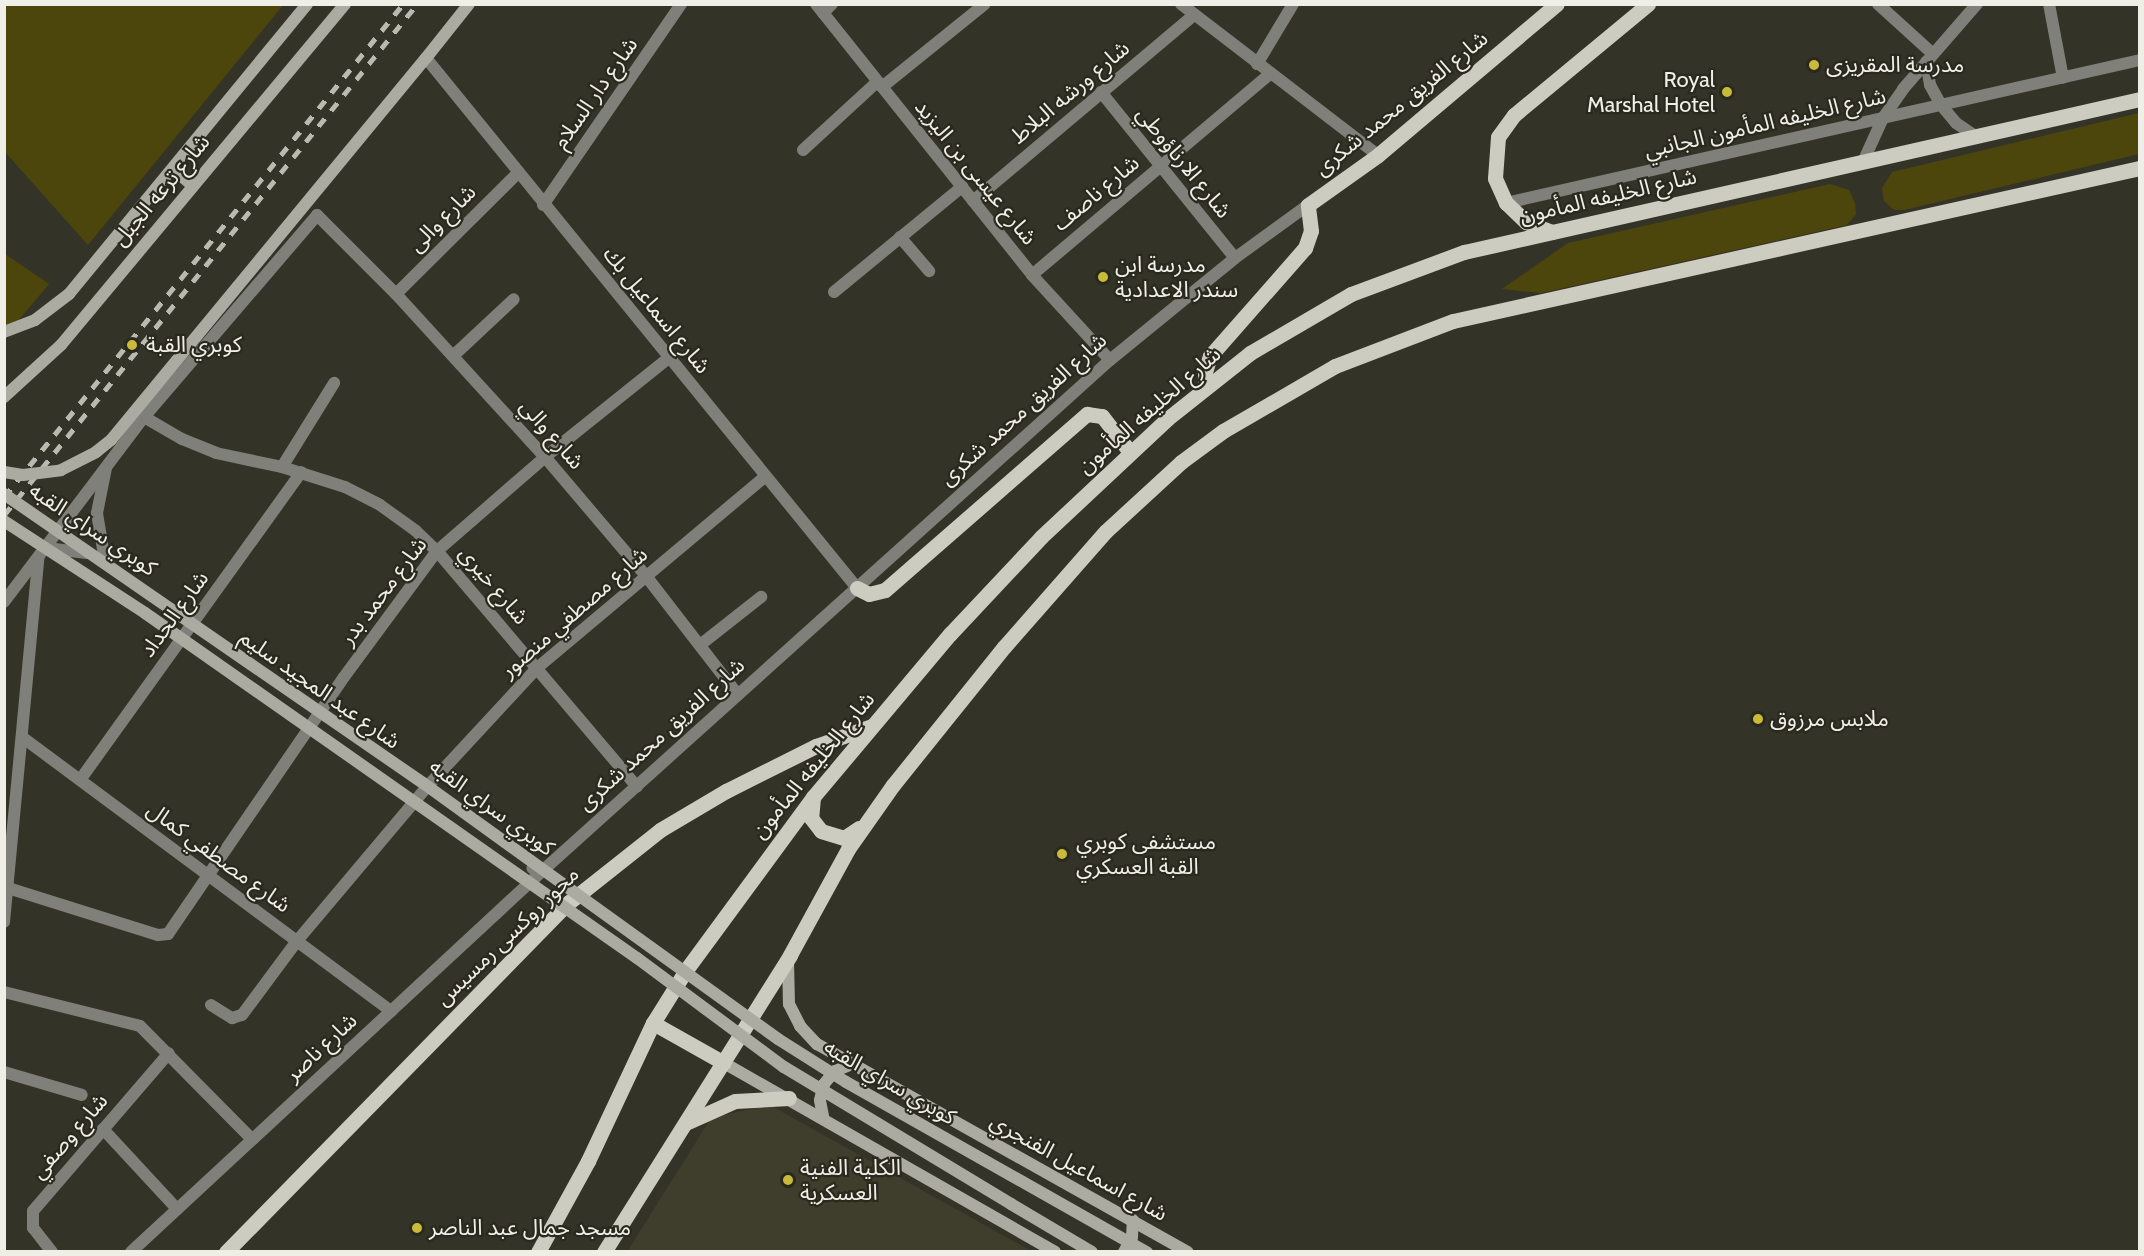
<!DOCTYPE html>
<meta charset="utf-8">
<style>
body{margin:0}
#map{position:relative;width:2144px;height:1256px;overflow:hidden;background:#343328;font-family:Cabin,"Noto Sans Arabic",sans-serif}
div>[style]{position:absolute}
.built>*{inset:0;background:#3f3d2b}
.green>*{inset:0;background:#4d460c}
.minor>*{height:12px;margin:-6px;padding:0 6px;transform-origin:6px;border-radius:6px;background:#80807a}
.tertiary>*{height:12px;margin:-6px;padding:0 6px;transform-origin:6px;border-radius:6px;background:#80807a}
.secondary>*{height:12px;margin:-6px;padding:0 6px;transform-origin:6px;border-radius:6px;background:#acaba2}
.primary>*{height:15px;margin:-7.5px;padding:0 7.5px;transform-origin:7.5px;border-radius:7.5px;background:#cdccc0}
.rail>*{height:4.5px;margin-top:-2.25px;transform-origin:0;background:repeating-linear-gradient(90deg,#bbbab2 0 10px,transparent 0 20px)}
.secondary-bridge>*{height:12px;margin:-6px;padding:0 6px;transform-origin:6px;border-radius:6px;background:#acaba2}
.dots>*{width:16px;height:16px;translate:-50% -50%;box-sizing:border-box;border:3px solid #2a291e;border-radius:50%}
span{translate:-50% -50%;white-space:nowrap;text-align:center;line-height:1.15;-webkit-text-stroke:4.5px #2a291e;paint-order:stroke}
.poi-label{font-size:22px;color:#efeee7}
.left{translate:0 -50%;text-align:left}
.right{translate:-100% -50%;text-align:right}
.street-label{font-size:22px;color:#efeee7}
.frame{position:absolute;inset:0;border:6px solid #efeee7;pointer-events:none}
</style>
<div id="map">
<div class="built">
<i style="clip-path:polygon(770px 1105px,1031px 1251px,627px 1252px,711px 1118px)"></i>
</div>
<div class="green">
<i style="clip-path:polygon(4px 5px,5px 4px,283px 5px,88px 245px,5px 152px)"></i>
<i style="clip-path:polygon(2139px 113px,2139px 154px,1904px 210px,1894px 210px,1884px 201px,1882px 188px,1892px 172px)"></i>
<i style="clip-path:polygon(1830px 184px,1849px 190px,1855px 203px,1856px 214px,1847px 225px,1541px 293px,1502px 289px,1568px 243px)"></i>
<i style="clip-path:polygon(5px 254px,49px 284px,8px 333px,5px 332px)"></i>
</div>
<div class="minor">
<i style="left:816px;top:4px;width:347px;rotate:51.4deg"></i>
<i style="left:1032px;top:275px;width:115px;rotate:47.5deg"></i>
<i style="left:1181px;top:4px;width:248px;rotate:37.5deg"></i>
<i style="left:1878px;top:4px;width:74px;rotate:42.3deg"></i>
<i style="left:2049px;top:4px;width:75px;rotate:79.3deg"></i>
<i style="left:823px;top:13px;width:13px;rotate:-45deg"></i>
<i style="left:426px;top:58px;width:683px;rotate:50.88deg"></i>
<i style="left:1926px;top:62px;width:23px;rotate:80deg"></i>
<i style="left:1930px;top:85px;width:23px;rotate:61deg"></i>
<i style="left:1941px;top:105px;width:23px;rotate:50deg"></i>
<i style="left:1956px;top:123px;width:23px;rotate:34deg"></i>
<i style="left:1257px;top:64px;width:70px;rotate:-59deg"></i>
<i style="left:882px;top:87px;width:132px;rotate:-38.9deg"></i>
<i style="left:1101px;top:92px;width:213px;rotate:51.1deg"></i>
<i style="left:803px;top:150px;width:100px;rotate:-42.6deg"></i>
<i style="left:1863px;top:162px;width:48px;rotate:-65.6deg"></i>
<i style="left:1883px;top:118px;width:35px;rotate:-55deg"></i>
<i style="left:1903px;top:89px;width:113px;rotate:-49deg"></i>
<i style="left:973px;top:201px;width:289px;rotate:-40.1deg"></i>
<i style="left:1506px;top:203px;width:650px;rotate:-12.71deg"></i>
<i style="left:543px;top:205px;width:244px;rotate:-55.5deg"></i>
<i style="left:900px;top:237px;width:45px;rotate:49.5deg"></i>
<i style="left:1032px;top:275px;width:312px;rotate:-40.2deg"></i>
<i style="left:834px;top:292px;width:166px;rotate:-39.4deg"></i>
<i style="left:396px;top:294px;width:172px;rotate:-44.8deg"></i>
<i style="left:453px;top:356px;width:83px;rotate:-43.1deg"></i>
<i style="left:144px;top:417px;width:44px;rotate:30.1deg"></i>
<i style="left:182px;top:439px;width:37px;rotate:22deg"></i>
<i style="left:216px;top:453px;width:67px;rotate:12deg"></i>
<i style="left:282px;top:467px;width:66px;rotate:17.6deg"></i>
<i style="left:345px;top:487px;width:39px;rotate:27deg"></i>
<i style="left:380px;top:505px;width:44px;rotate:35.8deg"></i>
<i style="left:416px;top:531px;width:29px;rotate:44deg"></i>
<i style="left:437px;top:551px;width:309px;rotate:49.7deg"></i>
<i style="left:282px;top:467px;width:99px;rotate:-58.2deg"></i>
<i style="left:47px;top:548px;width:40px;rotate:7.1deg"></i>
<i style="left:105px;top:561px;width:49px;rotate:-99.5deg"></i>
<i style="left:97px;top:513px;width:46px;rotate:-78.7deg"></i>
<i style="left:700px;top:645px;width:78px;rotate:-38.2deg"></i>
<i style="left:22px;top:737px;width:460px;rotate:36.6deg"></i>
<i style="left:80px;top:780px;width:379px;rotate:-54.3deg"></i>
<i style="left:8px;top:888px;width:157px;rotate:17.4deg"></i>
<i style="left:158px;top:935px;width:10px;rotate:-6deg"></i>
<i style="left:168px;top:934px;width:311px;rotate:-55.6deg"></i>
<i style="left:344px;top:677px;width:157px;rotate:-53.6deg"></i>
<i style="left:437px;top:551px;width:143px;rotate:-41deg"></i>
<i style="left:545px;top:457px;width:160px;rotate:-38.7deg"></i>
<i style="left:4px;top:922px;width:365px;rotate:-84.6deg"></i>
<i style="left:4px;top:992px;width:140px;rotate:14deg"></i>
<i style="left:140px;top:1026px;width:159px;rotate:45.3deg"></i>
<i style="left:211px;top:1005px;width:25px;rotate:32deg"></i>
<i style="left:232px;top:1018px;width:10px;rotate:-17deg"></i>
<i style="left:242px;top:1015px;width:92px;rotate:-53.4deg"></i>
<i style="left:297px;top:941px;width:199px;rotate:-49.9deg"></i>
<i style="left:425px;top:789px;width:165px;rotate:-47.2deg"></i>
<i style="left:537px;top:668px;width:297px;rotate:-40deg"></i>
<i style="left:4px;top:1072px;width:81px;rotate:16.4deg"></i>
<i style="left:103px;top:1129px;width:109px;rotate:47.2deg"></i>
<i style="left:52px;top:1252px;width:31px;rotate:-128deg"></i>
<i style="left:33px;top:1228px;width:17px;rotate:-90deg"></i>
<i style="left:33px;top:1211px;width:208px;rotate:-49.3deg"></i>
<i style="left:131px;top:1252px;width:558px;rotate:-42.82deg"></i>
<i style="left:540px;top:873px;width:9px;rotate:-148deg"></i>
</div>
<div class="tertiary">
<i style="left:4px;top:602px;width:232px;rotate:-52.9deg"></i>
<i style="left:144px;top:417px;width:266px;rotate:-49.4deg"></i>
<i style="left:317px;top:215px;width:112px;rotate:45deg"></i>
<i style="left:396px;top:294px;width:221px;rotate:47.6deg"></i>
<i style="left:545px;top:457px;width:156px;rotate:49.7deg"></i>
<i style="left:646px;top:576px;width:150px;rotate:52.3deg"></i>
<i style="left:540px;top:873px;width:767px;rotate:-41.99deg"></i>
<i style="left:1110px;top:360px;width:161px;rotate:-39.2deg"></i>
<i style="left:1235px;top:258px;width:90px;rotate:-36deg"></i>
</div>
<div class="secondary">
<i style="left:426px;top:58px;width:69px;rotate:-51.5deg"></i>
<i style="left:173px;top:169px;width:25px;rotate:40deg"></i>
<i style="left:4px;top:332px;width:33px;rotate:-21deg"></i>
<i style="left:35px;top:320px;width:43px;rotate:-37.4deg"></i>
<i style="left:69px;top:294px;width:375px;rotate:-50.6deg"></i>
<i style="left:4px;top:397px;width:77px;rotate:-42.4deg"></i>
<i style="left:61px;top:345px;width:444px;rotate:-50.2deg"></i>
<i style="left:788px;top:961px;width:43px;rotate:88.7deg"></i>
<i style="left:789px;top:1004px;width:25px;rotate:63deg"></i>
<i style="left:800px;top:1026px;width:25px;rotate:47deg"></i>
<i style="left:817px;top:1044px;width:425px;rotate:29.3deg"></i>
<i style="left:724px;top:1063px;width:381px;rotate:29.7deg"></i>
<i style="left:823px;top:1116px;width:16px;rotate:-101deg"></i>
<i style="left:820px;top:1100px;width:16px;rotate:-76deg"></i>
<i style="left:824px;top:1084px;width:17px;rotate:-50deg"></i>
<i style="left:835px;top:1071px;width:16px;rotate:-22deg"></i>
<i style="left:1011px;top:1204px;width:94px;rotate:30.7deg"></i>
<i style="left:1124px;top:1252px;width:17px;rotate:-62deg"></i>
<i style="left:1132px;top:1237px;width:17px;rotate:-87deg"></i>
</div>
<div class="primary">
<i style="left:1552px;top:232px;width:28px;rotate:-159deg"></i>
<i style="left:1526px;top:222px;width:28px;rotate:-136deg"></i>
<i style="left:1506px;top:203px;width:27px;rotate:-114deg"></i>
<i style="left:1495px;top:178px;width:41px;rotate:-85.8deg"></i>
<i style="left:1498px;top:137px;width:27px;rotate:-54deg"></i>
<i style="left:1514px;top:115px;width:174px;rotate:-39.6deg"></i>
<i style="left:1206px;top:387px;width:15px;rotate:-94deg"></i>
<i style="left:1205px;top:372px;width:17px;rotate:-73deg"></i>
<i style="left:1210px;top:356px;width:144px;rotate:-48.7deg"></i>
<i style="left:1305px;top:248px;width:18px;rotate:-71deg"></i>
<i style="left:1311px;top:231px;width:26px;rotate:-97deg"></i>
<i style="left:1308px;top:205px;width:86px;rotate:-35.5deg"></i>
<i style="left:1378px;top:155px;width:234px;rotate:-40.2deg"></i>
<i style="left:857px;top:588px;width:13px;rotate:27deg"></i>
<i style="left:869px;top:594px;width:16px;rotate:-14deg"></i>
<i style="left:885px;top:590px;width:268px;rotate:-41.1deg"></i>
<i style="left:1087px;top:414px;width:15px;rotate:8deg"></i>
<i style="left:1102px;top:416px;width:46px;rotate:52.1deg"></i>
<i style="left:813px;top:797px;width:21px;rotate:95deg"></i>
<i style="left:811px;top:818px;width:16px;rotate:52deg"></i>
<i style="left:821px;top:831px;width:24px;rotate:17deg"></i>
<i style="left:844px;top:838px;width:18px;rotate:-34deg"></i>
<i style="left:653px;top:1023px;width:81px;rotate:29.4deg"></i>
<i style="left:688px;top:1122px;width:51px;rotate:-24.1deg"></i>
<i style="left:735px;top:1101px;width:54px;rotate:-3.2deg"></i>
<i style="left:226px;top:1252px;width:489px;rotate:-45.6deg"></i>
<i style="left:568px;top:903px;width:117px;rotate:-38.4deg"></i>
<i style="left:660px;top:830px;width:77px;rotate:-30.6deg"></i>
<i style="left:726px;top:791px;width:101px;rotate:-26.6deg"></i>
<i style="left:816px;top:746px;width:59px;rotate:-19.7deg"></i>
<i style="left:538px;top:1252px;width:104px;rotate:-61.2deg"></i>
<i style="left:588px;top:1161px;width:153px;rotate:-64.8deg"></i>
<i style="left:653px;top:1023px;width:62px;rotate:-58.1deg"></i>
<i style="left:686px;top:970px;width:215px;rotate:-53.7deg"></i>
<i style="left:813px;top:797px;width:213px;rotate:-50deg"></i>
<i style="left:950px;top:634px;width:133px;rotate:-46.8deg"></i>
<i style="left:1041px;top:537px;width:173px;rotate:-43.1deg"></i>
<i style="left:1167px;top:419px;width:106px;rotate:-38.5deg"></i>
<i style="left:1250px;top:353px;width:117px;rotate:-30.3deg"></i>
<i style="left:1351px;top:294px;width:121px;rotate:-20.4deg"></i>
<i style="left:1464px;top:252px;width:693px;rotate:-12.75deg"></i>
<i style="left:604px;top:1252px;width:350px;rotate:-57.9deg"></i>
<i style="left:790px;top:955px;width:121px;rotate:-61.3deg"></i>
<i style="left:848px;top:849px;width:78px;rotate:-54.9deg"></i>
<i style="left:893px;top:785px;width:177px;rotate:-51.2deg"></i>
<i style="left:1004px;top:647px;width:154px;rotate:-48.7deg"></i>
<i style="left:1106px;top:531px;width:102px;rotate:-42.6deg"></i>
<i style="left:1181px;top:462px;width:52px;rotate:-36.4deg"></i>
<i style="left:1223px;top:431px;width:129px;rotate:-30.1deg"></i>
<i style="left:1335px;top:366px;width:126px;rotate:-20.9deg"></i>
<i style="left:1453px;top:321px;width:704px;rotate:-12.56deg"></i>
</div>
<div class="rail">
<i style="left:4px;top:497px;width:634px;rotate:-51.02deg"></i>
<i style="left:4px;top:515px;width:657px;rotate:-51.05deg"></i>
</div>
<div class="secondary-bridge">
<i style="left:4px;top:472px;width:19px;rotate:9deg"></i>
<i style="left:23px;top:475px;width:38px;rotate:-7deg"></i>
<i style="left:61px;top:470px;width:39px;rotate:-27deg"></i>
<i style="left:96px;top:452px;width:19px;rotate:-39deg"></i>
<i style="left:111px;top:440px;width:495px;rotate:-50.5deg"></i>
<i style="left:4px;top:494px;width:509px;rotate:34.6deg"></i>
<i style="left:423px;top:783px;width:438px;rotate:35.8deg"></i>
<i style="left:778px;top:1039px;width:80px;rotate:32.3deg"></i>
<i style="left:846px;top:1082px;width:346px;rotate:29.5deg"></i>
<i style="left:4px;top:521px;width:168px;rotate:33.1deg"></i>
<i style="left:145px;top:613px;width:601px;rotate:35.04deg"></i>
<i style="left:637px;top:958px;width:183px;rotate:36.6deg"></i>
<i style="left:784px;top:1067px;width:265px;rotate:31.1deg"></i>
</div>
<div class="dots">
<i style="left:1814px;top:65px;background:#caba3a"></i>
<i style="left:1727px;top:92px;background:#caba3a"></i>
<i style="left:1103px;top:277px;background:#caba3a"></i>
<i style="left:132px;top:345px;background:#caba3a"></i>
<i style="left:1758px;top:719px;background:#caba3a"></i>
<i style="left:1062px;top:854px;background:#caba3a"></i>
<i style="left:788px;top:1180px;background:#caba3a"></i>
<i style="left:417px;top:1228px;background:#caba3a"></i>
</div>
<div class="poi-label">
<span class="left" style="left:1826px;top:65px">مدرسة المقريزى</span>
<span class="right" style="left:1715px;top:92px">Royal<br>Marshal Hotel</span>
<span class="left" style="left:1115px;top:277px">مدرسة ابن<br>سندر الاعدادية</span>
<span class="left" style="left:146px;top:345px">كوبري القبة</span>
<span class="left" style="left:1770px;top:719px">ملابس مرزوق</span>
<span class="left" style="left:1076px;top:854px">مستشفى كوبري<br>القبة العسكري</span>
<span class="left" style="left:800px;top:1180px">الكلية الفنية<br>العسكرية</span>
<span class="left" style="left:429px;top:1228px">مسجد جمال عبد الناصر</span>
</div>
<div class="street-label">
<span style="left:1070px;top:92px;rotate:-40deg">شارع ورشه البلاط</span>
<span style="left:595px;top:93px;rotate:-55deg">شارع دار السلام</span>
<span style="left:1401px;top:103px;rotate:-39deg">شارع الفريق محمد شكرى</span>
<span style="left:1765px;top:123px;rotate:-13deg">شارع الخليفه المأمون الجانبي</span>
<span style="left:1184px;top:162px;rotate:51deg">شارع الارناؤوطي</span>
<span style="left:976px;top:172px;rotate:51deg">شارع عيسى بن اليزيد</span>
<span style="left:161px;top:190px;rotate:-50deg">شارع ترعه الجبل</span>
<span style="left:1096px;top:193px;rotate:-40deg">شارع ناصف</span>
<span style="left:1608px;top:196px;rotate:-13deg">شارع الخليفه المأمون</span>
<span style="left:442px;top:218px;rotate:-45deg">شارع والى</span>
<span style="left:657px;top:310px;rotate:51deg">شارع اسماعيل بك</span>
<span style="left:1023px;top:409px;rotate:-42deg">شارع الفريق محمد شكرى</span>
<span style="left:1149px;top:410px;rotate:-41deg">شارع الخليفه المأمون</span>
<span style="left:552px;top:434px;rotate:49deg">شارع والي</span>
<span style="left:93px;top:529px;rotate:34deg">كوبري سراي القبه</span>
<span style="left:494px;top:585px;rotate:50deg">شارع خيري</span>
<span style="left:383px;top:591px;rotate:-53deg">شارع محمد بدر</span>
<span style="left:574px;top:612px;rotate:-41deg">شارع مصطفي منصور</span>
<span style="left:174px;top:614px;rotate:-54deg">شارع الحداد</span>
<span style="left:320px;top:689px;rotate:35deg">شارع عبد المجيد سليم</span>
<span style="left:661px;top:734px;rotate:-42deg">شارع الفريق محمد شكرى</span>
<span style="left:813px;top:765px;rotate:-51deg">شارع الخليفه المأمون</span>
<span style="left:492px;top:807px;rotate:36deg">كوبري سراي القبه</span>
<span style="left:219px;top:857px;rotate:36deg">شارع مصطفي كمال</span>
<span style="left:507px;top:936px;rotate:-44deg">محور روكسى رمسيس</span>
<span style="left:321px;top:1047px;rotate:-43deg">شارع ناصر</span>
<span style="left:890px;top:1082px;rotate:30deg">كوبري سراي القبه</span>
<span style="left:69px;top:1136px;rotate:-49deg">شارع وصفي</span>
<span style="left:1079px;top:1167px;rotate:29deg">شارع اسماعيل الفنجري</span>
</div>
<div class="frame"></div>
</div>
